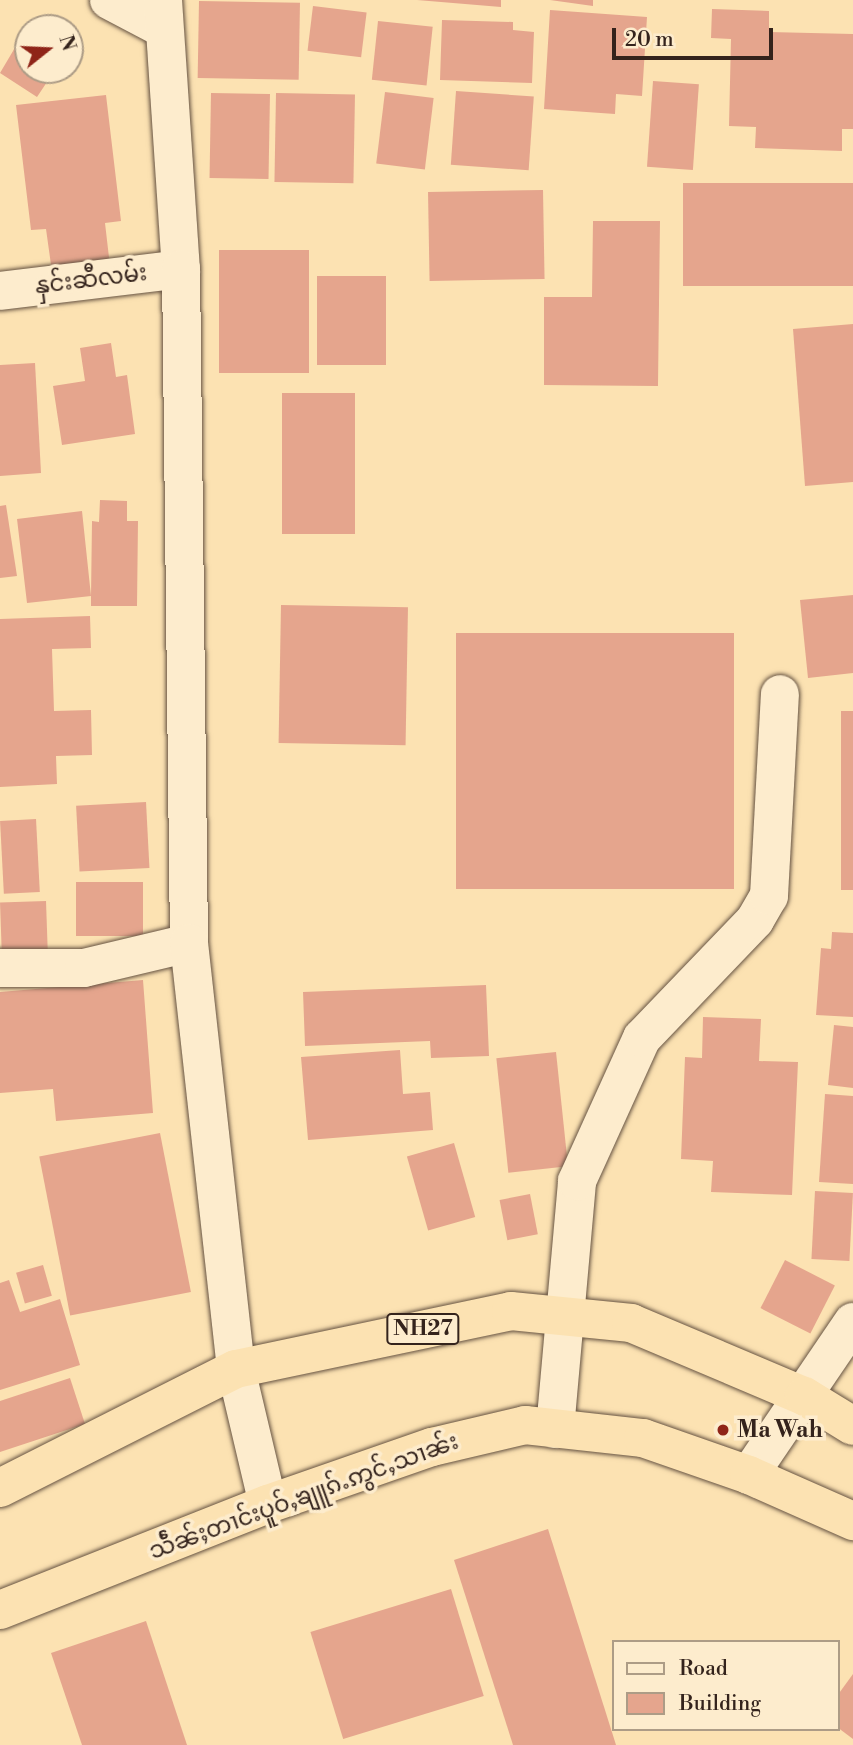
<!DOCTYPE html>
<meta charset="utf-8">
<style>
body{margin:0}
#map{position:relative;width:853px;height:1745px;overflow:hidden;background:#fce2b2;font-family:"Libre Bodoni","Noto Sans Myanmar",serif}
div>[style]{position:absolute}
.building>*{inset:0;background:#e5a58d;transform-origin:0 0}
.roads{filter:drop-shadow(0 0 2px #665342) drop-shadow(0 0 2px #665342)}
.street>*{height:38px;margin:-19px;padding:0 19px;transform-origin:19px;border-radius:19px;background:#fdeccd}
.secondary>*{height:38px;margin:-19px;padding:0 19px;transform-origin:19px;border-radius:19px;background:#fdeccd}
.highway>*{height:38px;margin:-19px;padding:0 19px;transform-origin:19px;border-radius:19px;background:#fce2b2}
.dots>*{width:19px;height:19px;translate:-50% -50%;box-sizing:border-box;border:4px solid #fdeccd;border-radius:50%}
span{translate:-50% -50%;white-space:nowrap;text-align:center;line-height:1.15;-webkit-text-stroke:7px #fdeccd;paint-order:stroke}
.shield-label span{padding:2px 5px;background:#fdeccd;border:2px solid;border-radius:5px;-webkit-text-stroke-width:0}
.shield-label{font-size:21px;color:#34231c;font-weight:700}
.street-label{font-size:23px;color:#34231c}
.poi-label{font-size:23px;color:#34231c;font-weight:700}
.left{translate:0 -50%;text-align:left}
.legend{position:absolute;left:612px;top:1640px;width:228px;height:91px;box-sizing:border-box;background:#fdeccd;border:2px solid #ad9c86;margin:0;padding:9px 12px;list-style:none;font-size:21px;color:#34231c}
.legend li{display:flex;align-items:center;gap:14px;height:35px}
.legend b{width:35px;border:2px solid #ad9c86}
.north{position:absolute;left:14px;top:14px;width:70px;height:70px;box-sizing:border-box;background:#fdeccd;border:2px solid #ad9c86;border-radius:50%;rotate:72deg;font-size:19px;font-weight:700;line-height:28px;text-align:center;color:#34231c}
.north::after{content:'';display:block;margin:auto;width:24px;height:32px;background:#8f2418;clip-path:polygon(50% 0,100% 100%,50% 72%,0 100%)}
.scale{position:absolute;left:612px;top:28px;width:161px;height:32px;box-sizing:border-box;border:4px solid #34231c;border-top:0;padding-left:9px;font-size:21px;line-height:24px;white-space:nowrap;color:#34231c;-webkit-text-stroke:5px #fdeccd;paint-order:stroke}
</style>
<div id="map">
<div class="building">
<i style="clip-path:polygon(417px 0,501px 0,501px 7px)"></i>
<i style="clip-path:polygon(550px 0,593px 0,593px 6px)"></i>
<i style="left:199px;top:1px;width:101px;height:77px;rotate:1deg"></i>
<i style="left:313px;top:6px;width:54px;height:45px;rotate:7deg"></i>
<i style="clip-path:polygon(712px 9px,769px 11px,769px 32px,853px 34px,853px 129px,842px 129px,842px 151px,755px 148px,756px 127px,729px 126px,731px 39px,711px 38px)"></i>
<i style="clip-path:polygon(550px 10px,647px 17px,642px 96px,616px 94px,615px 114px,544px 109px)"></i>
<i style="clip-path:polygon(442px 20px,513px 22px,513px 30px,534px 32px,532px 83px,440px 80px)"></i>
<i style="left:378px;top:21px;width:55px;height:59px;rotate:6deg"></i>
<i style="clip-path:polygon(29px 24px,36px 28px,28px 28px,28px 70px,55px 70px,37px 97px,0 73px)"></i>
<i style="left:653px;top:81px;width:46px;height:86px;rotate:4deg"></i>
<i style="left:456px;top:91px;width:78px;height:74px;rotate:4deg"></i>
<i style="left:385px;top:92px;width:49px;height:72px;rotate:7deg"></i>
<i style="left:211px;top:93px;width:59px;height:85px;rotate:1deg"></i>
<i style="left:276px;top:93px;width:79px;height:89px;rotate:1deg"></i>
<i style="clip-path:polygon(106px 95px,121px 221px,105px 223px,110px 266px,52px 272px,46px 229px,31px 230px,16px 105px)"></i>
<i style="left:853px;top:183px;width:103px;height:170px;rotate:90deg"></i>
<i style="left:543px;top:190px;width:89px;height:115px;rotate:89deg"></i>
<i style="clip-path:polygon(593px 221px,660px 221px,658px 386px,544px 385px,544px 297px,592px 297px)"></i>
<i style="left:309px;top:250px;width:123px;height:90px;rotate:90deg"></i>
<i style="left:317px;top:276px;width:69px;height:89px"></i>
<i style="clip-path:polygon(853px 324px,853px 482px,805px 486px,793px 329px)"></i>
<i style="clip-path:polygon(111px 343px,116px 377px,127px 375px,135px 434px,62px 445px,53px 386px,85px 381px,80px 348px)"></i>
<i style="clip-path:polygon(35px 363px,41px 473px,0 476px,0 365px)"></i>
<i style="left:282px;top:393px;width:73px;height:141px"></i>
<i style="clip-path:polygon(100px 500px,127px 501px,127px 521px,138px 521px,137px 606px,91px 606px,91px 596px,27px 603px,17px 519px,82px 511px,91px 596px,92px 521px,99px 522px)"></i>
<i style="clip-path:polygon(6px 505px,17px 576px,0 578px,0 506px)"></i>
<i style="clip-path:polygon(853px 595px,853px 673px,808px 678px,800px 600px)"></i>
<i style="left:281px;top:605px;width:127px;height:138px;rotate:1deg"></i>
<i style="clip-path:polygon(90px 616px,91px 648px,52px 649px,54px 711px,91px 710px,92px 755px,56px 756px,57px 784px,0 787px,0 619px)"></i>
<i style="left:456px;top:633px;width:278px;height:256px"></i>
<i style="left:841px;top:711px;width:12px;height:179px"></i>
<i style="left:146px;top:802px;width:66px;height:70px;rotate:87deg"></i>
<i style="left:36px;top:819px;width:73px;height:36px;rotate:87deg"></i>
<i style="left:143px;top:882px;width:54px;height:67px;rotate:90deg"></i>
<i style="left:46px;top:901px;width:59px;height:46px;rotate:88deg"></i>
<i style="clip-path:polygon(832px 932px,853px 933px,853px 1017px,816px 1015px,821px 948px,831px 949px)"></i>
<i style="clip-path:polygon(143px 980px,153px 1113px,56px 1121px,53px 1089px,0 1093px,0 992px)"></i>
<i style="clip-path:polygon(486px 985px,489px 1056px,431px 1058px,430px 1041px,305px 1046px,303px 992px)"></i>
<i style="clip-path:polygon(703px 1017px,761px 1019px,759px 1061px,798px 1062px,792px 1195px,711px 1192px,713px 1161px,681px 1159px,685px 1057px,702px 1058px)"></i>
<i style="clip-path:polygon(834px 1025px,853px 1027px,853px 1088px,828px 1085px)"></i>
<i style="clip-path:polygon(400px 1050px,403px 1094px,430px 1092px,433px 1130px,308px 1140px,301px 1057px)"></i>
<i style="left:556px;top:1052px;width:115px;height:60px;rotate:84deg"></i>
<i style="clip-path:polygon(825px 1094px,853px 1096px,853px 1184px,819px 1182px)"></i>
<i style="left:160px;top:1133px;width:162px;height:123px;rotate:79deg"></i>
<i style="left:454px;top:1143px;width:77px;height:49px;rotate:74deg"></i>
<i style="left:815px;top:1191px;width:38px;height:68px;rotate:3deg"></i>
<i style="left:530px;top:1194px;width:41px;height:31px;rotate:79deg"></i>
<i style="left:785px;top:1260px;width:56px;height:54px;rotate:27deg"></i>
<i style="left:43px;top:1265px;width:32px;height:28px;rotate:74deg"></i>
<i style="clip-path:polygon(9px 1280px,20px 1312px,60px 1299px,80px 1365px,0 1390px,0 1283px)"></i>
<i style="clip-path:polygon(70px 1378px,85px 1424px,0 1452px,0 1401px)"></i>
<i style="clip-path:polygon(548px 1529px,616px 1745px,513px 1745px,454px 1560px)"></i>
<i style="left:451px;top:1589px;width:112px;height:147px;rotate:73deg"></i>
<i style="clip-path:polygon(146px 1621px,187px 1745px,82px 1745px,51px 1653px)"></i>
<i style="clip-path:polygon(853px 1674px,853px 1739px,837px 1727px,837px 1696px)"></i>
</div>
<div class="roads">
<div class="street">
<i style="left:109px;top:0;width:62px;rotate:27.8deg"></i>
<i style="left:0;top:291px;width:182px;rotate:-6.9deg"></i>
<i style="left:0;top:968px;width:84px"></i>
<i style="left:84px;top:968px;width:108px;rotate:-13.4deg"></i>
<i style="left:555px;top:1429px;width:249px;rotate:-84.9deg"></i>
<i style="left:577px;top:1181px;width:157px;rotate:-65.6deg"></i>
<i style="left:642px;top:1038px;width:163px;rotate:-46.2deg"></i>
<i style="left:755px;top:920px;width:28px;rotate:-60deg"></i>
<i style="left:769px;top:896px;width:202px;rotate:-86.9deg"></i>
<i style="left:749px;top:1475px;width:185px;rotate:-55.8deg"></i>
</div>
<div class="secondary">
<i style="left:163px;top:0;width:270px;rotate:86.2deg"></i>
<i style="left:181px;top:269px;width:674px;rotate:89.32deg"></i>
<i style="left:189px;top:943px;width:429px;rotate:83.7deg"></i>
<i style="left:236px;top:1369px;width:139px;rotate:76.7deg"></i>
</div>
<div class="highway">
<i style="left:0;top:1488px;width:264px;rotate:-26.8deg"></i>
<i style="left:236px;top:1369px;width:281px;rotate:-11.9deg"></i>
<i style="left:511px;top:1311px;width:121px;rotate:5.7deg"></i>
<i style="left:631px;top:1323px;width:188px;rotate:22.9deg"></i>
<i style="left:804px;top:1396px;width:57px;rotate:31.5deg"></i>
<i style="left:0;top:1610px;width:288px;rotate:-21.6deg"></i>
<i style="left:268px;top:1504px;width:174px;rotate:-19.2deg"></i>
<i style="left:432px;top:1447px;width:96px;rotate:-13.3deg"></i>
<i style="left:525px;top:1425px;width:119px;rotate:6.3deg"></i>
<i style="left:643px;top:1438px;width:112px;rotate:19.2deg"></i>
<i style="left:749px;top:1475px;width:114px;rotate:23.9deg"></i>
</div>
</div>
<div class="dots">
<i style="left:723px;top:1430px;background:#8f2418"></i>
</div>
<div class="shield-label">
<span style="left:423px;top:1329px">NH27</span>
</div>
<div class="street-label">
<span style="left:91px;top:280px;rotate:-7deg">နှင်းဆီလမ်း</span>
<span style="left:304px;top:1497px;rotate:-20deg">သဵႅၼ်ႈတၢင်းပူဝ်ႇၶျူၵ်ႉဢွင်ႇသၢၼ်း</span>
</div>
<div class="poi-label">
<span class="left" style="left:737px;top:1430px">Ma Wah</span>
</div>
<ul class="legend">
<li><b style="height:9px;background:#fdeccd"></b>Road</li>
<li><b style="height:19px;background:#e5a58d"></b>Building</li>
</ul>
<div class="north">N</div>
<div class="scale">20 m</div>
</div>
